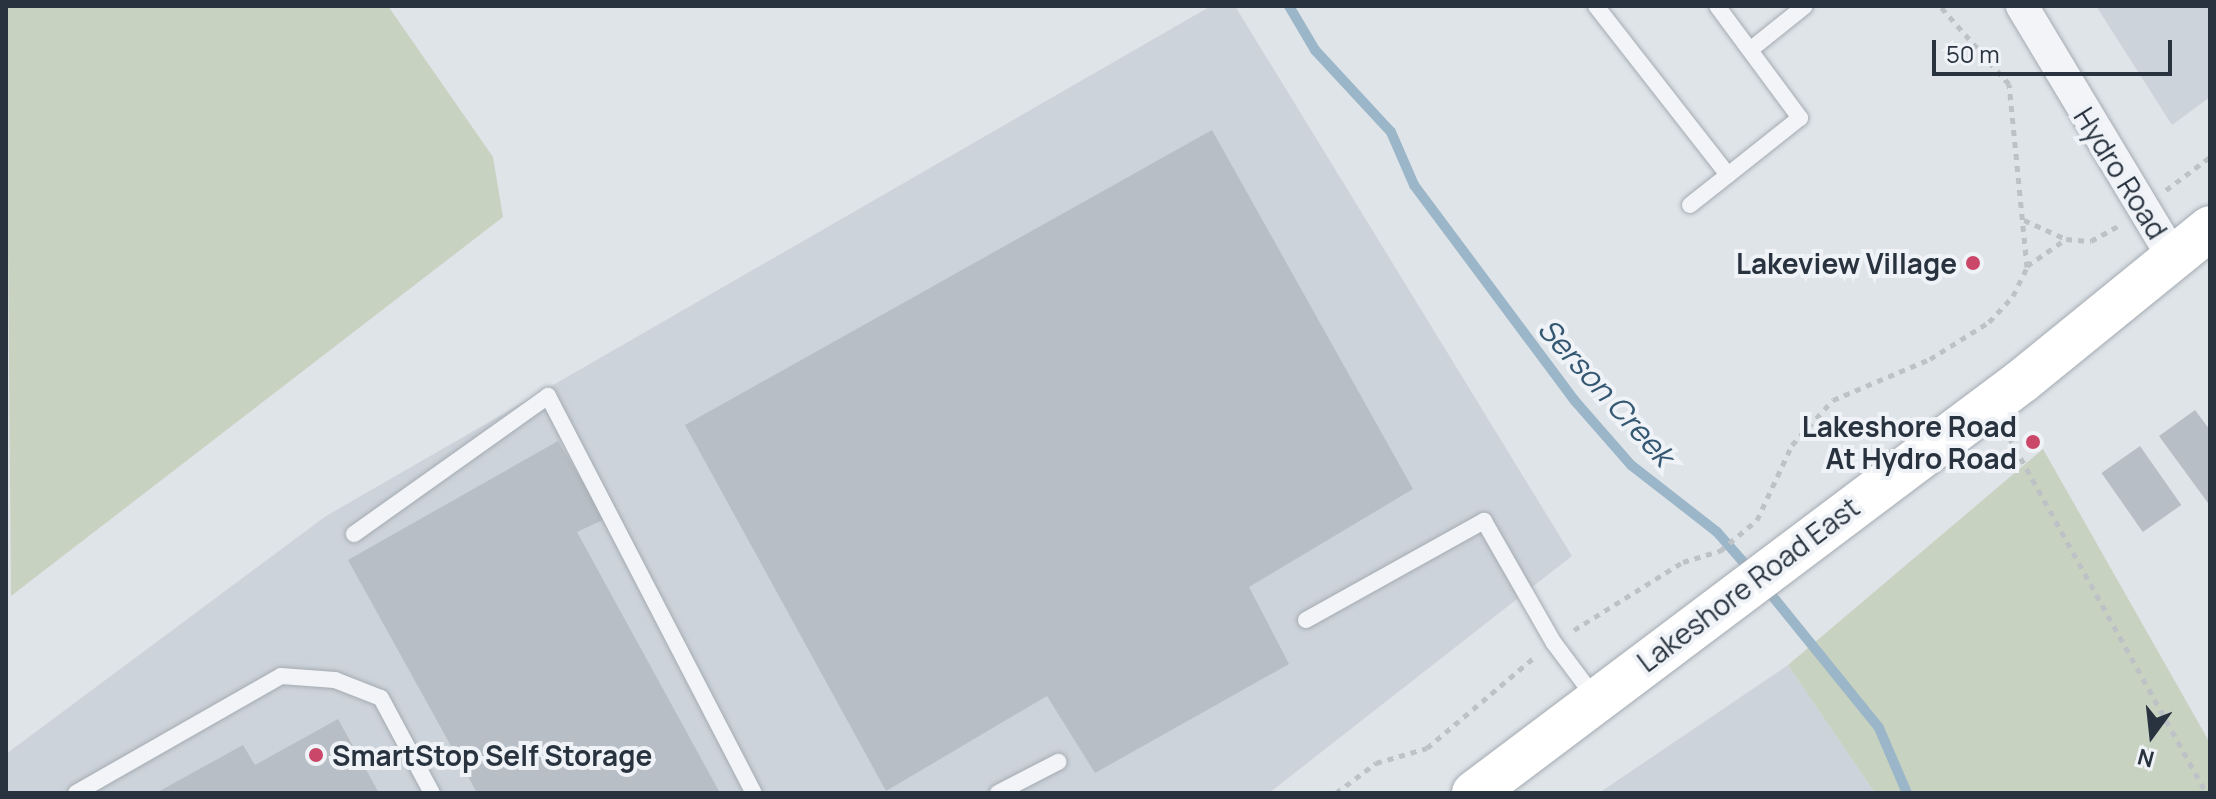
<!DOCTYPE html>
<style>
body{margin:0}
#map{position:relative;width:2216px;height:799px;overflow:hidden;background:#dfe4e8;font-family:Manrope,sans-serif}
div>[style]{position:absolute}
.built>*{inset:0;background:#cdd3da}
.green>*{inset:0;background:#c7d2c1}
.stream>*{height:10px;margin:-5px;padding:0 5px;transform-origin:5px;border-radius:5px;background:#9bb6c8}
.building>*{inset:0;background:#b7bec5;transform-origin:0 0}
.path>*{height:5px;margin-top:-2.5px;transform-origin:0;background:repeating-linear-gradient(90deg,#bdc2c7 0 6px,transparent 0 12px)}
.roads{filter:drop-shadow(0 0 2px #a4abb2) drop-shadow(0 0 2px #a4abb2)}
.service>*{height:16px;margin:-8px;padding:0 8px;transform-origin:8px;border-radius:8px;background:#f2f4f7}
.minor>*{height:32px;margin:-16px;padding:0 16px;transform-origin:16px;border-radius:16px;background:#f2f4f7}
.primary>*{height:44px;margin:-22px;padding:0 22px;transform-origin:22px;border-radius:22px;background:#fff}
.dots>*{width:22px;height:22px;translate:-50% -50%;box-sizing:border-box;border:4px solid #eff2f6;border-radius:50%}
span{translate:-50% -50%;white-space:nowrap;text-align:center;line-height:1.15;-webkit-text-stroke:8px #eff2f6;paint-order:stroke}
.street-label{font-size:28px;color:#28333f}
.poi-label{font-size:28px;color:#28333f;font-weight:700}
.right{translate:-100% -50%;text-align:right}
.left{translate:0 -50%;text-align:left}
.water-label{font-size:30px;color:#345772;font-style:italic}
.frame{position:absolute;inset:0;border:8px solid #28333f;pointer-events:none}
.north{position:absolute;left:2112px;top:695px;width:80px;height:80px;-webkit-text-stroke:6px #eff2f6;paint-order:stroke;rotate:195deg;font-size:22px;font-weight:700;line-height:32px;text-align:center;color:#28333f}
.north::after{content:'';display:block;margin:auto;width:28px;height:36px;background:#28333f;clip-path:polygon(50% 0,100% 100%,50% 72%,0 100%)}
.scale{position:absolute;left:1932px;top:40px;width:240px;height:36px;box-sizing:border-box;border:4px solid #28333f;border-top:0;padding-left:10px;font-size:24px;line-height:28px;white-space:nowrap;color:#28333f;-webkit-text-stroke:6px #eff2f6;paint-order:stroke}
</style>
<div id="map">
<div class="built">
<i style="clip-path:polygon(1211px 6px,1235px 6px,1572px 556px,1269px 793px,6px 793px,6px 754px,326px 516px)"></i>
<i style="clip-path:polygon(2096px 6px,2210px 6px,2210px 97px,2172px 125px)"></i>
<i style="clip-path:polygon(1788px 665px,1875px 793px,1599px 793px)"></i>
</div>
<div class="green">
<i style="clip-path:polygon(6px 6px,388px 6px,493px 157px,503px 217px,11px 596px)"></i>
<i style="clip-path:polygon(2043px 449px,2210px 743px,2210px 793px,1875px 793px,1788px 665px)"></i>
</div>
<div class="stream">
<i style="left:1289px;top:6px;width:51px;rotate:59.4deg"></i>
<i style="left:1315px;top:50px;width:112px;rotate:47.2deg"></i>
<i style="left:1391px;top:132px;width:58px;rotate:66.5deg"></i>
<i style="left:1414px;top:185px;width:269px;rotate:53.3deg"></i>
<i style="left:1575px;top:401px;width:85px;rotate:48.8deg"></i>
<i style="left:1631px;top:465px;width:109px;rotate:37.9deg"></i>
<i style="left:1717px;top:532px;width:53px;rotate:48.8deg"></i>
<i style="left:1765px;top:587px;width:181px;rotate:51deg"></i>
<i style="left:1879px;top:728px;width:71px;rotate:66.7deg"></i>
</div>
<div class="building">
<i style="clip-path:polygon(1212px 130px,1413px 489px,1249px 587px,1289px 664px,1095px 773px,1047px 696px,886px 791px,685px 425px)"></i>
<i style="clip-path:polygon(2195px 410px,2210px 430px,2208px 503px,2159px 436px)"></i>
<i style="clip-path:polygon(558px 441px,605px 519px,577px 532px,720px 793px,477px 793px,348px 560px)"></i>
<i style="left:2140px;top:446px;width:72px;height:47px;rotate:55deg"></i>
<i style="clip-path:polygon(338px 719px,379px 793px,156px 793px,243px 745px,255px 765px)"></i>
</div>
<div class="path">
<i style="left:2166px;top:190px;width:55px;rotate:-36.9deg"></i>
<i style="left:2024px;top:220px;width:46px;rotate:24.3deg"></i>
<i style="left:2027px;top:266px;width:47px;rotate:-34.7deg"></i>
<i style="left:2066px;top:239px;width:25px;rotate:5deg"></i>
<i style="left:2091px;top:241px;width:33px;rotate:-29deg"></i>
<i style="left:2009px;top:437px;width:407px;rotate:61deg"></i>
<i style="left:1574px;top:630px;width:128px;rotate:-32deg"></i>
<i style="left:1683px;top:562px;width:39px;rotate:-17deg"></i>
<i style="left:1720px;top:551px;width:48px;rotate:-40deg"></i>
<i style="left:1757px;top:520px;width:83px;rotate:-65deg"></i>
<i style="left:1792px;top:445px;width:61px;rotate:-47.7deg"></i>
<i style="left:1833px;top:400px;width:105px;rotate:-22.9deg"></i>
<i style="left:1930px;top:359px;width:70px;rotate:-32.1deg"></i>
<i style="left:1989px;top:322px;width:35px;rotate:-47deg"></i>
<i style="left:2013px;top:296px;width:32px;rotate:-64deg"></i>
<i style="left:2027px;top:267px;width:184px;rotate:-95.6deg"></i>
<i style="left:2009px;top:84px;width:104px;rotate:-131.5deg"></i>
<i style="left:1336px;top:793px;width:50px;rotate:-36.9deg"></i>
<i style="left:1376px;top:763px;width:53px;rotate:-16.4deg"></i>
<i style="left:1427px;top:748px;width:143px;rotate:-40.2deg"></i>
</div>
<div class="roads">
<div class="service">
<i style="left:1596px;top:6px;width:214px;rotate:52deg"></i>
<i style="left:1728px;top:175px;width:92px;rotate:-38.4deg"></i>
<i style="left:1800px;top:118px;width:139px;rotate:-126.5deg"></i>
<i style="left:1750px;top:50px;width:70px;rotate:-38.7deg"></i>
<i style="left:1690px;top:205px;width:48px;rotate:-38.3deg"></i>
<i style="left:354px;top:534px;width:238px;rotate:-35.4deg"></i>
<i style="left:548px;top:396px;width:447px;rotate:62.6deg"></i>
<i style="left:1306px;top:620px;width:204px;rotate:-29.1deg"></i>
<i style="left:1484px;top:521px;width:141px;rotate:60.2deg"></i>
<i style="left:1554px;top:643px;width:69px;rotate:53.3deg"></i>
<i style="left:76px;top:793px;width:236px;rotate:-29.7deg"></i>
<i style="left:281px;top:676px;width:54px;rotate:4.2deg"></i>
<i style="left:335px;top:680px;width:49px;rotate:21.4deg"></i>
<i style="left:381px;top:698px;width:108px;rotate:61.8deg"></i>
<i style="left:998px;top:793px;width:68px;rotate:-27.3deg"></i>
</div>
<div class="minor">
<i style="left:2022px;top:6px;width:292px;rotate:59deg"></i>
</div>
<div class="primary">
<i style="left:1474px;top:793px;width:686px;rotate:-36.94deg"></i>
<i style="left:2022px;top:381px;width:242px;rotate:-39.1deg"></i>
</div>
</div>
<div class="dots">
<i style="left:1973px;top:263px;background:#cb476a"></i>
<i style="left:2033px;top:442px;background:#cb476a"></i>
<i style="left:316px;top:755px;background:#cb476a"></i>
</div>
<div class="street-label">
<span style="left:2121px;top:173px;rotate:58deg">Hydro Road</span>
<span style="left:1748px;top:584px;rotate:-37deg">Lakeshore Road East</span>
</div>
<div class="poi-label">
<span class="right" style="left:1957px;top:263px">Lakeview Village</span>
<span class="right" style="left:2017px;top:442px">Lakeshore Road<br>At Hydro Road</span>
<span class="left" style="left:332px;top:755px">SmartStop Self Storage</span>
</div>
<div class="water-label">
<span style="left:1606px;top:392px;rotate:48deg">Serson Creek</span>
</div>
<div class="frame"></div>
<div class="north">N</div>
<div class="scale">50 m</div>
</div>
